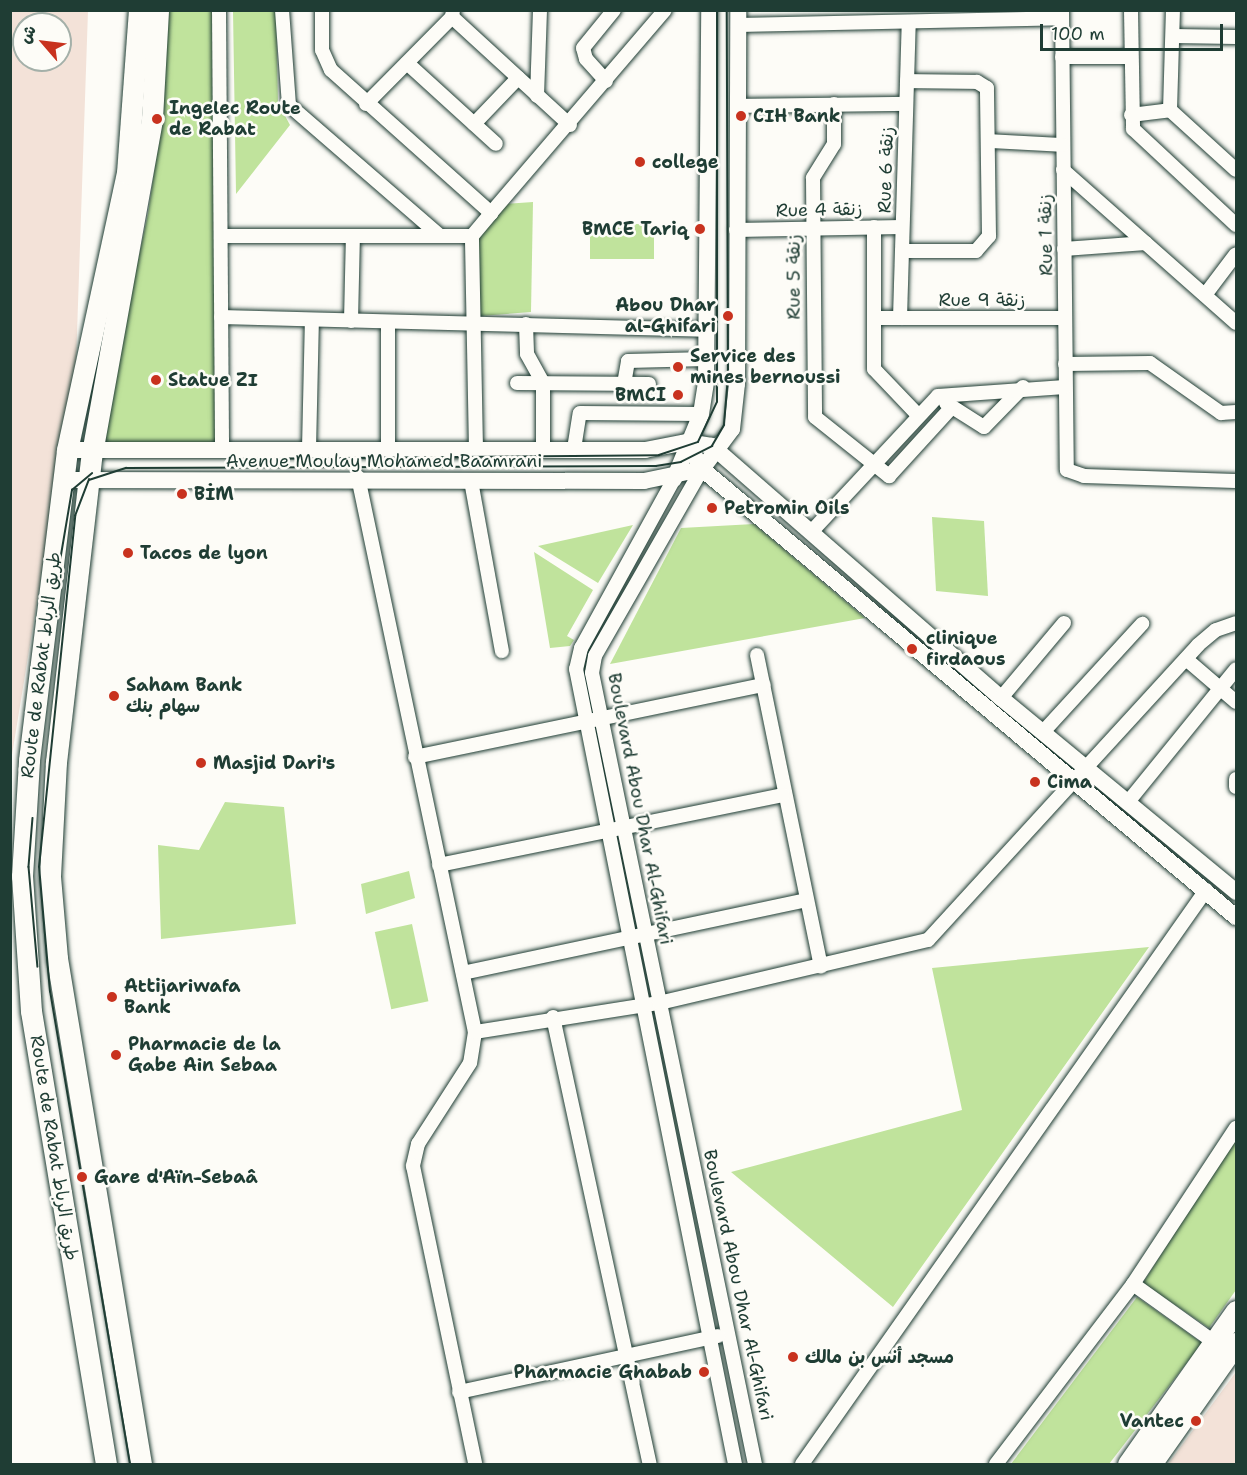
<!DOCTYPE html>
<meta charset="utf-8">
<style>
body{margin:0}
#map{position:relative;width:1247px;height:1475px;overflow:hidden;background:#fdfcf7;font-family:"Shantell Sans","Playpen Sans Arabic",sans-serif}
div>[style]{position:absolute}
.built>*{inset:0;background:#f3e2d8}
.green>*{inset:0;background:#c0e39c;transform-origin:0 0}
.roads{filter:drop-shadow(0 0 2px #1f3d34) drop-shadow(0 0 2px #1f3d34)}
.minor>*{height:14px;margin:-7px;padding:0 7px;transform-origin:7px;border-radius:7px;background:#fdfcf7}
.tertiary>*{height:16px;margin:-8px;padding:0 8px;transform-origin:8px;border-radius:8px;background:#fdfcf7}
.primary>*{height:21px;margin:-10.5px;padding:0 10.5px;transform-origin:10.5px;border-radius:10.5px;background:#fdfcf7}
.tram>*{height:1.5px;margin:-0.75px;padding:0 0.75px;transform-origin:0.75px;border-radius:0.75px;background:#1f3d34}
.dots>*{width:16px;height:16px;translate:-50% -50%;box-sizing:border-box;border:3px solid #fdfcf7;border-radius:50%}
span{translate:-50% -50%;white-space:nowrap;text-align:center;line-height:1.15;-webkit-text-stroke:5px #fdfcf7;paint-order:stroke}
.poi-label{font-size:18px;color:#1f3d34;font-weight:700}
.left{translate:0 -50%;text-align:left}
.right{translate:-100% -50%;text-align:right}
.street-label{font-size:18px;color:#1f3d34}
.frame{position:absolute;inset:0;border:12px solid #1f3d34;pointer-events:none}
.north{position:absolute;left:12px;top:12px;width:60px;height:60px;box-sizing:border-box;background:#fdfcf7;border:2px solid #a4b0a9;border-radius:50%;rotate:298deg;font-size:16px;font-weight:700;line-height:24px;text-align:center;color:#1f3d34}
.north::after{content:'';display:block;margin:auto;width:21px;height:27px;background:#c8321e;clip-path:polygon(50% 0,100% 100%,50% 72%,0 100%)}
.scale{position:absolute;left:1040px;top:24px;width:183px;height:27px;box-sizing:border-box;border:3px solid #1f3d34;border-top:0;padding-left:8px;font-size:18px;line-height:21px;white-space:nowrap;color:#1f3d34;-webkit-text-stroke:4px #fdfcf7;paint-order:stroke}
</style>
<div id="map">
<div class="built">
<i style="clip-path:polygon(evenodd,11px 11px,88px 11px,76px 363px,11px 761px,11px 11px,24px 24px,60px 24px,60px 60px,24px 60px,24px 24px)"></i>
<i style="clip-path:polygon(1236px 1372px,1236px 1464px,1168px 1464px)"></i>
</div>
<div class="green">
<i style="clip-path:polygon(165px 11px,225px 11px,221px 450px,97px 449px,148px 214px,162px 118px)"></i>
<i style="clip-path:polygon(233px 11px,276px 11px,278px 103px,290px 125px,236px 194px)"></i>
<i style="clip-path:polygon(533px 202px,531px 312px,480px 316px,472px 236px,506px 204px)"></i>
<i style="left:590px;top:224px;width:64px;height:35px"></i>
<i style="clip-path:polygon(932px 517px,984px 521px,988px 596px,936px 591px)"></i>
<i style="clip-path:polygon(754px 524px,865px 618px,610px 664px,681px 528px)"></i>
<i style="clip-path:polygon(633px 525px,598px 583px,538px 546px)"></i>
<i style="clip-path:polygon(534px 552px,593px 590px,567px 636px,574px 640px,570px 646px,550px 648px)"></i>
<i style="clip-path:polygon(225px 802px,284px 807px,296px 924px,161px 939px,158px 845px,199px 850px)"></i>
<i style="clip-path:polygon(409px 871px,415px 898px,366px 914px,361px 884px)"></i>
<i style="left:412px;top:924px;width:79px;height:38px;rotate:78deg"></i>
<i style="clip-path:polygon(1149px 947px,893px 1307px,731px 1172px,962px 1110px,932px 968px)"></i>
<i style="clip-path:polygon(1236px 1136px,1236px 1290px,1209px 1328px,1143px 1283px)"></i>
<i style="clip-path:polygon(1137px 1297px,1202px 1343px,1109px 1464px,1011px 1464px)"></i>
</div>
<div class="roads">
<div class="minor">
<i style="left:219px;top:10px;width:440px;rotate:89.6deg"></i>
<i style="left:282px;top:10px;width:95px;rotate:85.8deg"></i>
<i style="left:289px;top:105px;width:200px;rotate:40.9deg"></i>
<i style="left:322px;top:10px;width:40px;rotate:90deg"></i>
<i style="left:322px;top:50px;width:22px;rotate:66deg"></i>
<i style="left:331px;top:70px;width:215px;rotate:41.8deg"></i>
<i style="left:491px;top:213px;width:267px;rotate:-49.4deg"></i>
<i style="left:453px;top:10px;width:7px;rotate:98deg"></i>
<i style="left:452px;top:17px;width:160px;rotate:42.5deg"></i>
<i style="left:1062px;top:10px;width:460px;rotate:89.4deg"></i>
<i style="left:1067px;top:470px;width:18px;rotate:19deg"></i>
<i style="left:1084px;top:476px;width:152px;rotate:1.9deg"></i>
<i style="left:1131px;top:10px;width:119px;rotate:89deg"></i>
<i style="left:1133px;top:129px;width:141px;rotate:43deg"></i>
<i style="left:738px;top:25px;width:324px;rotate:-1.2deg"></i>
<i style="left:1173px;top:36px;width:63px;rotate:0.9deg"></i>
<i style="left:1062px;top:57px;width:69px"></i>
<i style="left:407px;top:63px;width:120px;rotate:42.3deg"></i>
<i style="left:606px;top:81px;width:30px;rotate:-132deg"></i>
<i style="left:586px;top:59px;width:11px;rotate:-105deg"></i>
<i style="left:583px;top:48px;width:49px;rotate:-50.8deg"></i>
<i style="left:537px;top:96px;width:86px;rotate:-88deg"></i>
<i style="left:366px;top:104px;width:122px;rotate:-45.3deg"></i>
<i style="left:834px;top:104px;width:40px;rotate:90deg"></i>
<i style="left:834px;top:144px;width:40px;rotate:122deg"></i>
<i style="left:813px;top:178px;width:239px;rotate:89.5deg"></i>
<i style="left:815px;top:417px;width:95px;rotate:38.6deg"></i>
<i style="left:889px;top:476px;width:93px;rotate:-47.6deg"></i>
<i style="left:738px;top:106px;width:168px;rotate:-0.7deg"></i>
<i style="left:1170px;top:110px;width:100px;rotate:-88.3deg"></i>
<i style="left:1131px;top:115px;width:39px;rotate:-7deg"></i>
<i style="left:1170px;top:110px;width:89px;rotate:42.3deg"></i>
<i style="left:474px;top:124px;width:64px;rotate:-46.3deg"></i>
<i style="left:989px;top:141px;width:74px;rotate:3.1deg"></i>
<i style="left:1063px;top:170px;width:231px;rotate:41.5deg"></i>
<i style="left:874px;top:227px;width:142px;rotate:90deg"></i>
<i style="left:874px;top:369px;width:62px;rotate:46.3deg"></i>
<i style="left:736px;top:230px;width:166px;rotate:-1deg"></i>
<i style="left:221px;top:236px;width:251px"></i>
<i style="left:1064px;top:249px;width:82px;rotate:-4.2deg"></i>
<i style="left:902px;top:251px;width:74px"></i>
<i style="left:976px;top:251px;width:20px;rotate:-49deg"></i>
<i style="left:989px;top:236px;width:148px;rotate:-90.8deg"></i>
<i style="left:987px;top:88px;width:12px;rotate:-149deg"></i>
<i style="left:977px;top:82px;width:70px;rotate:-179.2deg"></i>
<i style="left:1205px;top:295px;width:51px;rotate:-52.9deg"></i>
<i style="left:221px;top:317px;width:484px;rotate:1.5deg"></i>
<i style="left:874px;top:318px;width:191px"></i>
<i style="left:900px;top:318px;width:296px;rotate:-88.3deg"></i>
<i style="left:351px;top:321px;width:85px;rotate:-88.7deg"></i>
<i style="left:526px;top:324px;width:30px;rotate:88deg"></i>
<i style="left:527px;top:354px;width:33px;rotate:61deg"></i>
<i style="left:543px;top:383px;width:66px;rotate:90deg"></i>
<i style="left:1065px;top:364px;width:85px;rotate:-0.7deg"></i>
<i style="left:1150px;top:363px;width:87px;rotate:35.2deg"></i>
<i style="left:1221px;top:413px;width:15px;rotate:-4deg"></i>
<i style="left:517px;top:383px;width:132px;rotate:0.4deg"></i>
<i style="left:624px;top:384px;width:23px;rotate:-80deg"></i>
<i style="left:628px;top:361px;width:78px;rotate:-1.5deg"></i>
<i style="left:946px;top:403px;width:45px;rotate:32.3deg"></i>
<i style="left:984px;top:427px;width:56px;rotate:-45.7deg"></i>
<i style="left:388px;top:448px;width:125px;rotate:-90deg"></i>
<i style="left:309px;top:449px;width:129px;rotate:-88.7deg"></i>
<i style="left:476px;top:449px;width:213px;rotate:-91.1deg"></i>
<i style="left:472px;top:236px;width:30px;rotate:-50deg"></i>
<i style="left:574px;top:449px;width:36px;rotate:-81deg"></i>
<i style="left:580px;top:413px;width:121px;rotate:0.5deg"></i>
<i style="left:702px;top:469px;width:215px;rotate:119.8deg"></i>
<i style="left:595px;top:656px;width:17px;rotate:100deg"></i>
<i style="left:592px;top:673px;width:808px;rotate:78.36deg"></i>
<i style="left:358px;top:477px;width:567px;rotate:78.1deg"></i>
<i style="left:475px;top:1032px;width:31px;rotate:99deg"></i>
<i style="left:470px;top:1063px;width:96px;rotate:122.7deg"></i>
<i style="left:418px;top:1144px;width:23px;rotate:103deg"></i>
<i style="left:413px;top:1166px;width:304px;rotate:78.2deg"></i>
<i style="left:674px;top:479px;width:193px;rotate:118.8deg"></i>
<i style="left:581px;top:648px;width:22px;rotate:103deg"></i>
<i style="left:576px;top:669px;width:811px;rotate:78.69deg"></i>
<i style="left:471px;top:481px;width:173px;rotate:79.7deg"></i>
<i style="left:813px;top:530px;width:183px;rotate:-47deg"></i>
<i style="left:938px;top:396px;width:127px;rotate:-4.1deg"></i>
<i style="left:757px;top:655px;width:318px;rotate:78.4deg"></i>
<i style="left:1186px;top:659px;width:66px;rotate:40.7deg"></i>
<i style="left:1001px;top:698px;width:98px;rotate:-50deg"></i>
<i style="left:1043px;top:732px;width:147px;rotate:-47.5deg"></i>
<i style="left:415px;top:757px;width:356px;rotate:-11.7deg"></i>
<i style="left:1236px;top:779px;width:8px;rotate:90deg"></i>
<i style="left:1128px;top:802px;width:171px;rotate:-50.9deg"></i>
<i style="left:439px;top:865px;width:351px;rotate:-11.5deg"></i>
<i style="left:463px;top:973px;width:351px;rotate:-12deg"></i>
<i style="left:553px;top:1017px;width:457px;rotate:77.8deg"></i>
<i style="left:475px;top:1032px;width:186px;rotate:-9deg"></i>
<i style="left:659px;top:1003px;width:276px;rotate:-13.2deg"></i>
<i style="left:928px;top:940px;width:400px;rotate:-47.5deg"></i>
<i style="left:1198px;top:645px;width:23px;rotate:-40deg"></i>
<i style="left:1216px;top:630px;width:21px;rotate:-19deg"></i>
<i style="left:1133px;top:1284px;width:100px;rotate:35.6deg"></i>
<i style="left:459px;top:1392px;width:265px;rotate:-12.2deg"></i>
<i style="left:802px;top:1464px;width:702px;rotate:-54.86deg"></i>
<i style="left:996px;top:1464px;width:226px;rotate:-52.7deg"></i>
<i style="left:1133px;top:1284px;width:187px;rotate:-56.6deg"></i>
</div>
<div class="tertiary">
<i style="left:687px;top:442px;width:31px;rotate:61deg"></i>
<i style="left:702px;top:469px;width:697px;rotate:40deg"></i>
<i style="left:67px;top:450px;width:578px"></i>
<i style="left:645px;top:450px;width:43px;rotate:-10.8deg"></i>
<i style="left:687px;top:442px;width:25px;rotate:9deg"></i>
<i style="left:712px;top:446px;width:383px;rotate:41.1deg"></i>
<i style="left:1001px;top:698px;width:305px;rotate:39.5deg"></i>
<i style="left:674px;top:479px;width:70px;rotate:-67.4deg"></i>
<i style="left:701px;top:414px;width:33px;rotate:-81deg"></i>
<i style="left:706px;top:381px;width:371px;rotate:-89.5deg"></i>
<i style="left:63px;top:480px;width:581px;rotate:0.1deg"></i>
<i style="left:644px;top:481px;width:59px;rotate:-11.7deg"></i>
<i style="left:702px;top:469px;width:50px;rotate:-53.1deg"></i>
<i style="left:732px;top:429px;width:45px;rotate:-83.7deg"></i>
<i style="left:737px;top:384px;width:374px;rotate:-89.8deg"></i>
</div>
<div class="primary">
<i style="left:106px;top:1464px;width:459px;rotate:-99.4deg"></i>
<i style="left:31px;top:1011px;width:135px;rotate:-93.8deg"></i>
<i style="left:22px;top:876px;width:116px;rotate:-86.5deg"></i>
<i style="left:29px;top:760px;width:312px;rotate:-83deg"></i>
<i style="left:67px;top:450px;width:283px;rotate:-77.8deg"></i>
<i style="left:127px;top:173px;width:163px;rotate:-85.8deg"></i>
<i style="left:141px;top:1464px;width:513px;rotate:-99.43deg"></i>
<i style="left:57px;top:958px;width:82px;rotate:-94.9deg"></i>
<i style="left:50px;top:876px;width:114px;rotate:-87deg"></i>
<i style="left:56px;top:762px;width:311px;rotate:-83.4deg"></i>
<i style="left:92px;top:453px;width:340px;rotate:-79.8deg"></i>
<i style="left:152px;top:118px;width:108px;rotate:-86.8deg"></i>
<i style="left:1128px;top:1464px;width:187px;rotate:-54.8deg"></i>
<i style="left:1151px;top:1464px;width:148px;rotate:-54.9deg"></i>
</div>
</div>
<div class="tram">
<i style="left:228px;top:459px;width:431px;rotate:-0.5deg"></i>
<i style="left:659px;top:455px;width:41px;rotate:-18.4deg"></i>
<i style="left:698px;top:442px;width:44px;rotate:-64.6deg"></i>
<i style="left:717px;top:402px;width:392px;rotate:-90deg"></i>
<i style="left:60px;top:561px;width:72px;rotate:-80.4deg"></i>
<i style="left:72px;top:490px;width:26px;rotate:-40deg"></i>
<i style="left:33px;top:818px;width:49px;rotate:94.7deg"></i>
<i style="left:29px;top:867px;width:100px;rotate:84.9deg"></i>
<i style="left:130px;top:1464px;width:479px;rotate:-99.6deg"></i>
<i style="left:50px;top:992px;width:125px;rotate:-95deg"></i>
<i style="left:39px;top:867px;width:353px;rotate:-84.1deg"></i>
<i style="left:75px;top:516px;width:39px;rotate:-69deg"></i>
<i style="left:89px;top:480px;width:39px;rotate:-18deg"></i>
<i style="left:126px;top:468px;width:530px;rotate:-0.22deg"></i>
<i style="left:656px;top:466px;width:25px;rotate:-9deg"></i>
<i style="left:681px;top:462px;width:35px;rotate:-27deg"></i>
<i style="left:712px;top:446px;width:24px;rotate:-60deg"></i>
<i style="left:724px;top:425px;width:49px;rotate:-85.3deg"></i>
<i style="left:728px;top:376px;width:366px;rotate:-90.2deg"></i>
</div>
<div class="dots">
<i style="left:741px;top:116px;background:#c8321e"></i>
<i style="left:157px;top:119px;background:#c8321e"></i>
<i style="left:640px;top:162px;background:#c8321e"></i>
<i style="left:700px;top:229px;background:#c8321e"></i>
<i style="left:728px;top:316px;background:#c8321e"></i>
<i style="left:678px;top:367px;background:#c8321e"></i>
<i style="left:156px;top:380px;background:#c8321e"></i>
<i style="left:678px;top:395px;background:#c8321e"></i>
<i style="left:182px;top:494px;background:#c8321e"></i>
<i style="left:712px;top:508px;background:#c8321e"></i>
<i style="left:128px;top:553px;background:#c8321e"></i>
<i style="left:912px;top:649px;background:#c8321e"></i>
<i style="left:114px;top:696px;background:#c8321e"></i>
<i style="left:201px;top:763px;background:#c8321e"></i>
<i style="left:1035px;top:782px;background:#c8321e"></i>
<i style="left:112px;top:997px;background:#c8321e"></i>
<i style="left:116px;top:1055px;background:#c8321e"></i>
<i style="left:82px;top:1177px;background:#c8321e"></i>
<i style="left:793px;top:1357px;background:#c8321e"></i>
<i style="left:704px;top:1372px;background:#c8321e"></i>
<i style="left:1196px;top:1421px;background:#c8321e"></i>
</div>
<div class="poi-label">
<span class="left" style="left:169px;top:119px">Ingelec Route<br>de Rabat</span>
<span class="left" style="left:753px;top:116px">CIH Bank</span>
<span class="left" style="left:652px;top:162px">college</span>
<span class="right" style="left:688px;top:229px">BMCE Tariq</span>
<span class="right" style="left:716px;top:316px">Abou Dhar<br>al-Ghifari</span>
<span class="left" style="left:690px;top:367px">Service des<br>mines bernoussi</span>
<span class="left" style="left:168px;top:380px">Statue ZI</span>
<span class="right" style="left:666px;top:395px">BMCI</span>
<span class="left" style="left:194px;top:494px">BİM</span>
<span class="left" style="left:724px;top:508px">Petromin Oils</span>
<span class="left" style="left:140px;top:553px">Tacos de lyon</span>
<span class="left" style="left:926px;top:649px">clinique<br>firdaous</span>
<span class="left" style="left:126px;top:696px">Saham Bank<br>سهام بنك</span>
<span class="left" style="left:213px;top:763px">Masjid Dari's</span>
<span class="left" style="left:1047px;top:782px">Cima</span>
<span class="left" style="left:124px;top:997px">Attijariwafa<br>Bank</span>
<span class="left" style="left:128px;top:1055px">Pharmacie de la<br>Gabe Ain Sebaa</span>
<span class="left" style="left:94px;top:1177px">Gare d'Aïn-Sebaâ</span>
<span class="left" style="left:805px;top:1357px">مسجد أنس بن مالك</span>
<span class="right" style="left:692px;top:1372px">Pharmacie Ghabab</span>
<span class="right" style="left:1184px;top:1421px">Vantec</span>
</div>
<div class="street-label">
<span style="left:886px;top:170px;rotate:-88deg">Rue 6 زنقة</span>
<span style="left:819px;top:210px;rotate:-1deg">Rue 4 زنقة</span>
<span style="left:1046px;top:235px;rotate:-91deg">Rue 1 زنقة</span>
<span style="left:794px;top:277px;rotate:-90deg">Rue 5 زنقة</span>
<span style="left:982px;top:300px">Rue 9 زنقة</span>
<span style="left:384px;top:461px">Avenue Moulay Mohamed Baamrani</span>
<span style="left:41px;top:665px;rotate:-83deg">Route de Rabat طريق الرباط</span>
<span style="left:640px;top:809px;rotate:79deg">Boulevard Abou Dhar Al-Ghifari</span>
<span style="left:54px;top:1148px;rotate:81deg">Route de Rabat طريق الرباط</span>
<span style="left:738px;top:1285px;rotate:78deg">Boulevard Abou Dhar Al-Ghifari</span>
</div>
<div class="frame"></div>
<div class="north">ش</div>
<div class="scale">100 m</div>
</div>
